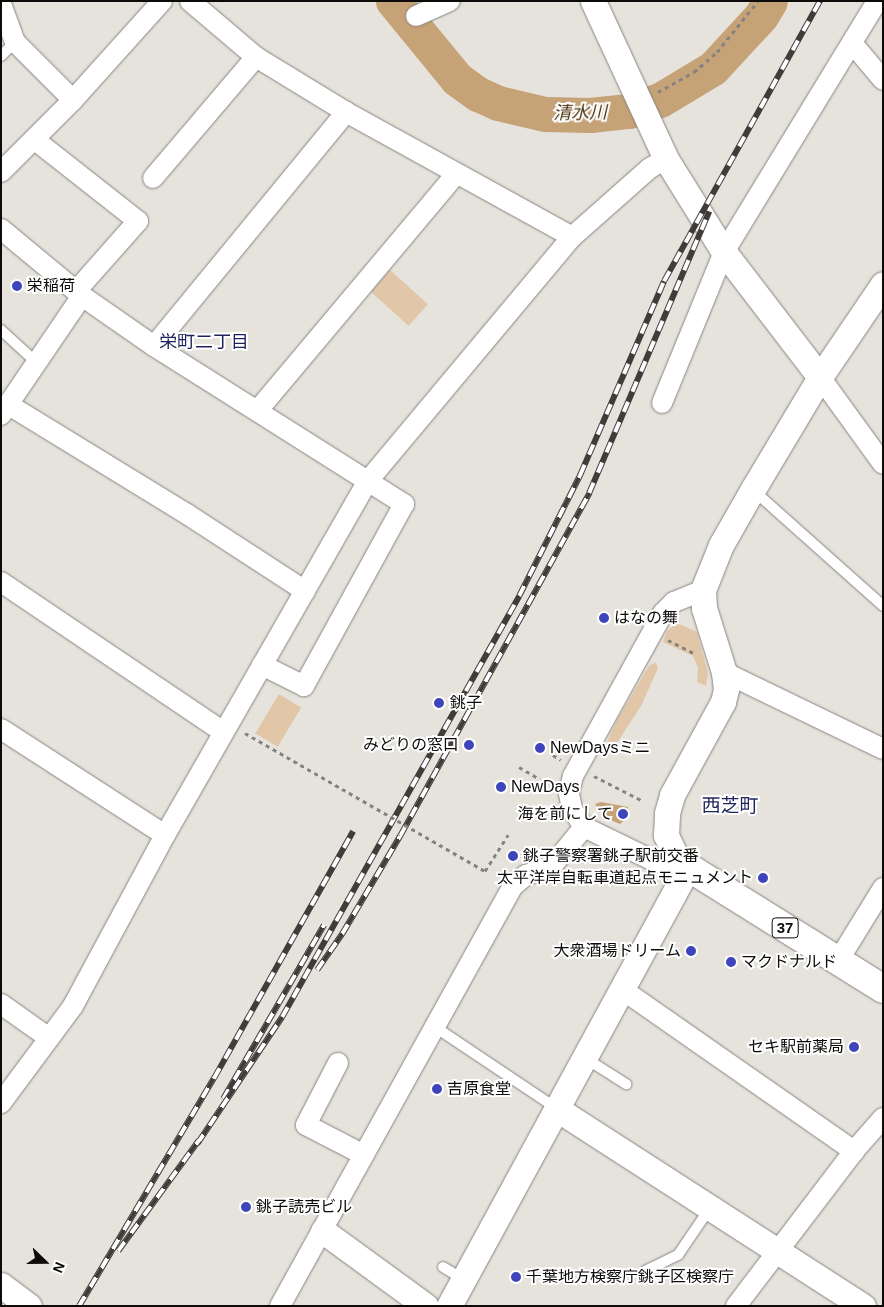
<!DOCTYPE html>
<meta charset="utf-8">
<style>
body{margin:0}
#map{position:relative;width:884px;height:1307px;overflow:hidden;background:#e6e2dc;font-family:Arial,"Noto Sans JP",sans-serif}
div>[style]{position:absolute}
.green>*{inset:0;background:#e1c7a8;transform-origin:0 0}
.water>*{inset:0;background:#c6a277}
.river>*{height:35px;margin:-17.5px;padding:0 17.5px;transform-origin:17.5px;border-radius:17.5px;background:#c6a277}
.path>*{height:3px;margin-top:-1.5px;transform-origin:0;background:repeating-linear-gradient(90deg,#85837f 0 4px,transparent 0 8px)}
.roads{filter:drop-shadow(0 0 1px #898580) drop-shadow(0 0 1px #898580)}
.service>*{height:10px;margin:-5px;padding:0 5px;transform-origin:5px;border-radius:5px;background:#fff}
.minor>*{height:20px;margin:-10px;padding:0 10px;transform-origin:10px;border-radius:10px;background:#fff}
.tertiary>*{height:25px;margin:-12.5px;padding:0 12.5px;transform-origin:12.5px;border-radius:12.5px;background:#fff}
.primary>*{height:28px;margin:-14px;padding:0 14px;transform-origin:14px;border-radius:14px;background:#fff}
.rail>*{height:5.5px;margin-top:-2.75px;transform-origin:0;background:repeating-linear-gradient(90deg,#fff 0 11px,#3e3d3a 0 22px);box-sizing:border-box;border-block:1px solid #3e3d3a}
.path-bridge>*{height:3px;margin-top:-1.5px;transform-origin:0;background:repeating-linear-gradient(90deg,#85837f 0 4px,transparent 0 8px)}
.dots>*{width:14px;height:14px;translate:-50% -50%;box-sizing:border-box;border:2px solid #fff;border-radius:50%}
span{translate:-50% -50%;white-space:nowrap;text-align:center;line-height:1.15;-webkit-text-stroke:4px #fff;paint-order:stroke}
.shield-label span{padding:1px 4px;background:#fff;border:1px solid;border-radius:4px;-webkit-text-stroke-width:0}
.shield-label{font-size:15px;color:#0c0b09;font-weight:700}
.poi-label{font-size:16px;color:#0c0b09}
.left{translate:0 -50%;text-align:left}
.right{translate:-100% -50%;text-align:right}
.water-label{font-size:18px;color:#4e3411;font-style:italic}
.neighbourhood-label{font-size:18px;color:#1d225a}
.quarter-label{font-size:19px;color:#1d225a}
.frame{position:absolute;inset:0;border:2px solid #0c0b09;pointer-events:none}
.north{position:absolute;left:20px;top:1237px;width:50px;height:50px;-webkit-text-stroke:4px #fff;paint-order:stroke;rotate:112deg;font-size:14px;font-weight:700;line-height:20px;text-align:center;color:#0c0b09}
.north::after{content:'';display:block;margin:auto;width:18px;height:22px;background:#0c0b09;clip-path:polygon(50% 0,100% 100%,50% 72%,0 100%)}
</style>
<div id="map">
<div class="green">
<i style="left:390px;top:270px;width:51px;height:29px;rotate:42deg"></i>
<i style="clip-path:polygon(677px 623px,697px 632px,708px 673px,706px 686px,697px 682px,698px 668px,693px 656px,663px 642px,667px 631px)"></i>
<i style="clip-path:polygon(656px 662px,658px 668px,641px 706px,613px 749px,607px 749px,607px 742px,617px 720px,649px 666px)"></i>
<i style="left:279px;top:694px;width:26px;height:46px;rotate:31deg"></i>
</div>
<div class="water">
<i style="clip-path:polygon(601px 802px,628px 807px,628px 817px,620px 824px,613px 821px,599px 810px,595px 804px)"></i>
</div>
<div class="river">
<i style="left:393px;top:1px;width:101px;rotate:50.6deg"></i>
<i style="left:457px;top:79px;width:26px;rotate:36deg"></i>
<i style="left:478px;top:94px;width:22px;rotate:24deg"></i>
<i style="left:498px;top:103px;width:48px;rotate:13.2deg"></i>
<i style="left:545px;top:114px;width:45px;rotate:1.3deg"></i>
<i style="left:590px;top:115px;width:39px;rotate:-6deg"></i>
<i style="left:629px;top:111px;width:33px;rotate:-20deg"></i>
<i style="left:660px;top:100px;width:62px;rotate:-31.1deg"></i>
<i style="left:713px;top:68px;width:71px;rotate:-47.3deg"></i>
<i style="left:761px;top:16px;width:17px;rotate:-59deg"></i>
</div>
<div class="path">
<i style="left:658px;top:92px;width:41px;rotate:-29.1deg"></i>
<i style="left:694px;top:72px;width:30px;rotate:-41deg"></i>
<i style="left:717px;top:52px;width:65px;rotate:-51.2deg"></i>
<i style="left:668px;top:640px;width:30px;rotate:27deg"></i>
<i style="left:553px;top:755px;width:9px;rotate:32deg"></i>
<i style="left:519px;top:767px;width:24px;rotate:30deg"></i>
<i style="left:594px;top:776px;width:55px;rotate:27deg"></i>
<i style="left:485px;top:871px;width:43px;rotate:-57.4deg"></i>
</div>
<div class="roads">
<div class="service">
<i style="left:1px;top:56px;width:20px;rotate:-45deg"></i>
<i style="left:1px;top:330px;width:49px;rotate:42.5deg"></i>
<i style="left:753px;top:490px;width:174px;rotate:41.7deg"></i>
<i style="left:435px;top:1027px;width:146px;rotate:33.8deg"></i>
<i style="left:585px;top:1058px;width:49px;rotate:32.4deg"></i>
<i style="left:443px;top:1267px;width:23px;rotate:31deg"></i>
<i style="left:645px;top:1271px;width:37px;rotate:-26deg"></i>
<i style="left:678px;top:1255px;width:57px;rotate:-55.8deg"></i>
</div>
<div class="minor">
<i style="left:190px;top:1px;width:87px;rotate:40.3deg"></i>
<i style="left:256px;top:57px;width:105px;rotate:31.4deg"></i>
<i style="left:346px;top:112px;width:258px;rotate:28.9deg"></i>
<i style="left:1px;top:4px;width:40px;rotate:69.8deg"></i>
<i style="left:15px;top:42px;width:82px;rotate:45deg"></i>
<i style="left:416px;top:16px;width:37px;rotate:-24deg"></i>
<i style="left:852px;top:43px;width:48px;rotate:50deg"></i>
<i style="left:35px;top:140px;width:131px;rotate:38.2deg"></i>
<i style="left:138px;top:221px;width:92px;rotate:131.5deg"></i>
<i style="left:1px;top:172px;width:102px;rotate:-45deg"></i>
<i style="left:73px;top:100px;width:133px;rotate:-48deg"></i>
<i style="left:153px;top:178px;width:159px;rotate:-49.6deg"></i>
<i style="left:1px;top:229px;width:105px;rotate:39.6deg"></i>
<i style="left:82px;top:296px;width:88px;rotate:34.8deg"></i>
<i style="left:154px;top:346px;width:296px;rotate:32.3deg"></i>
<i style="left:404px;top:504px;width:208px;rotate:118.8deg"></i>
<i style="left:304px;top:686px;width:47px;rotate:-153.4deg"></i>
<i style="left:154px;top:346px;width:303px;rotate:-50.6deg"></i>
<i style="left:820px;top:377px;width:107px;rotate:54.1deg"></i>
<i style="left:662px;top:403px;width:163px;rotate:-67.7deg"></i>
<i style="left:724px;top:252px;width:294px;rotate:-58.6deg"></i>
<i style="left:9px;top:405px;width:209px;rotate:31.5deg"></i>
<i style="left:187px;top:514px;width:141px;rotate:33.1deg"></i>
<i style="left:258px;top:410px;width:308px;rotate:-50deg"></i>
<i style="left:1px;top:415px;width:144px;rotate:-55.8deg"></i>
<i style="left:1px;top:582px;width:268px;rotate:34deg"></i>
<i style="left:724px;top:672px;width:177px;rotate:25.8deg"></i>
<i style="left:1px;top:729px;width:195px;rotate:32.9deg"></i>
<i style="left:678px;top:861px;width:22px;rotate:177deg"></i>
<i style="left:656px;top:862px;width:80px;rotate:-154.1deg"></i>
<i style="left:584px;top:827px;width:22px;rotate:-124deg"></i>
<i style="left:572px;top:809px;width:16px;rotate:-101deg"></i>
<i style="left:569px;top:793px;width:17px;rotate:-77deg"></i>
<i style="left:573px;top:776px;width:186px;rotate:-61.1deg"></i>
<i style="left:663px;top:613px;width:16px;rotate:-45deg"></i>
<i style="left:674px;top:602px;width:31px;rotate:-22deg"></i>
<i style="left:838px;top:961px;width:86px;rotate:-58.3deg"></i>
<i style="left:623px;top:990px;width:282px;rotate:34.9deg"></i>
<i style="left:1px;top:1004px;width:59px;rotate:35.3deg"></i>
<i style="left:338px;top:1063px;width:70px;rotate:117.3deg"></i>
<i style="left:306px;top:1125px;width:65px;rotate:27.3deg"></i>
<i style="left:1px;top:1103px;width:121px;rotate:-53.4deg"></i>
<i style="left:73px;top:1006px;width:194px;rotate:-61.7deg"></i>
<i style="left:165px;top:835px;width:407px;rotate:-60.2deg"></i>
<i style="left:367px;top:482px;width:319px;rotate:-50.1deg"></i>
<i style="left:572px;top:237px;width:104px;rotate:-41.5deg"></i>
<i style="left:650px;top:168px;width:18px;rotate:-29deg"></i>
<i style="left:280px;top:1306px;width:479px;rotate:-61deg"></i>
<i style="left:512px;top:887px;width:18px;rotate:-41deg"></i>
<i style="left:526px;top:875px;width:28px;rotate:-19deg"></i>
<i style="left:552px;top:866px;width:50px;rotate:-50.6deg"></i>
<i style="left:736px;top:1306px;width:195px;rotate:-52.7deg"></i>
<i style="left:854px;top:1151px;width:44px;rotate:-48.7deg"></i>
</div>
<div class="tertiary">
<i style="left:593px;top:1px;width:174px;rotate:65.2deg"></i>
<i style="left:666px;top:159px;width:110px;rotate:58.1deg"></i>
<i style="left:724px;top:252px;width:158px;rotate:52.5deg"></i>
<i style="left:557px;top:1109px;width:364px;rotate:32.8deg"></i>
<i style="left:323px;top:1231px;width:127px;rotate:36.1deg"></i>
<i style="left:1px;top:1285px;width:35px;rotate:37deg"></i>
<i style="left:449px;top:1306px;width:500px;rotate:-61.4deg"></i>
<i style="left:688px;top:867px;width:12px;rotate:-149deg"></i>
<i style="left:678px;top:861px;width:29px;rotate:-115deg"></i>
<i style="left:666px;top:835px;width:22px;rotate:-87deg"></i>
<i style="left:667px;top:813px;width:19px;rotate:-74deg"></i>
<i style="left:672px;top:795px;width:106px;rotate:-61.3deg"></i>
<i style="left:723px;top:702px;width:13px;rotate:-77deg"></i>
<i style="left:726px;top:689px;width:17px;rotate:-97deg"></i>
<i style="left:724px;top:672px;width:67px;rotate:-107.4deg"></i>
<i style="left:704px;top:608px;width:18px;rotate:-93deg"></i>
<i style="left:703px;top:590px;width:48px;rotate:-68.2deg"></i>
<i style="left:721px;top:545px;width:64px;rotate:-60.3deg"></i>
<i style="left:753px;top:489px;width:131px;rotate:-59.1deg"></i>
<i style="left:820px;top:377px;width:112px;rotate:-55.9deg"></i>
</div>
<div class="primary">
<i style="left:688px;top:867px;width:230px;rotate:32deg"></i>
</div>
</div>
<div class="rail">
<i style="left:317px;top:970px;width:44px;rotate:-55.2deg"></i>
<i style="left:342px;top:934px;width:114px;rotate:-59.4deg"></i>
<i style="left:400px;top:836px;width:392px;rotate:-61.1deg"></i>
<i style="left:589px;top:493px;width:306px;rotate:-66.9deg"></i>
<i style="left:223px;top:1099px;width:201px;rotate:-59.9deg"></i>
<i style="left:197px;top:1144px;width:153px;rotate:-56.2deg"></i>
<i style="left:282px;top:1017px;width:483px;rotate:-60.6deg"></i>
<i style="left:519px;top:596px;width:136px;rotate:-63.2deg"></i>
<i style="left:580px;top:475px;width:211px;rotate:-66.6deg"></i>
<i style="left:664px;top:281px;width:321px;rotate:-60.9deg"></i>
<i style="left:118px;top:1251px;width:137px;rotate:-53.9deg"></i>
<i style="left:79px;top:1306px;width:265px;rotate:-59.4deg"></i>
<i style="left:214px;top:1078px;width:283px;rotate:-60.6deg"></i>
</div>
<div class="path-bridge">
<i style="left:245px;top:733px;width:277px;rotate:29.9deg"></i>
</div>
<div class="dots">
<i style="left:17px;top:286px;background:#3e44b9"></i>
<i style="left:604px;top:618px;background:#3e44b9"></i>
<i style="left:439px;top:703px;background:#3e44b9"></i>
<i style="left:469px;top:745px;background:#3e44b9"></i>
<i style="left:540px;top:748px;background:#3e44b9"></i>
<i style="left:501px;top:787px;background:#3e44b9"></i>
<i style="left:623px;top:814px;background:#3e44b9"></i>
<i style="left:513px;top:856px;background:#3e44b9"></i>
<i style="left:763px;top:878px;background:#3e44b9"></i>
<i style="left:691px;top:951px;background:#3e44b9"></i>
<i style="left:731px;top:962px;background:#3e44b9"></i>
<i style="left:854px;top:1047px;background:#3e44b9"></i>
<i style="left:437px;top:1089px;background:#3e44b9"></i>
<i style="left:246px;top:1207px;background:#3e44b9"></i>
<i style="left:516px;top:1277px;background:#3e44b9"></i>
</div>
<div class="shield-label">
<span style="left:785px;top:928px">37</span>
</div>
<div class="poi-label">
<span class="left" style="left:27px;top:286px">栄稲荷</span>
<span class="left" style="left:614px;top:618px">はなの舞</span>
<span class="left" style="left:450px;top:703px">銚子</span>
<span class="right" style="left:459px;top:745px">みどりの窓口</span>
<span class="left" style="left:550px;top:748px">NewDaysミニ</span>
<span class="left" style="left:511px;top:787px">NewDays</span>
<span class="right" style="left:613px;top:814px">海を前にして</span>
<span class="left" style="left:523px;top:856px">銚子警察署銚子駅前交番</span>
<span class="right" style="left:753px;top:878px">太平洋岸自転車道起点モニュメント</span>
<span class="right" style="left:681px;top:951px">大衆酒場ドリーム</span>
<span class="left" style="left:741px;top:962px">マクドナルド</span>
<span class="right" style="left:844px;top:1047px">セキ駅前薬局</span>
<span class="left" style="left:447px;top:1089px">吉原食堂</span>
<span class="left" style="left:256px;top:1207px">銚子読売ビル</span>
<span class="left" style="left:526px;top:1277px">千葉地方検察庁銚子区検察庁</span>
</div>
<div class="water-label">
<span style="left:580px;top:113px;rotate:-1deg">清水川</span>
</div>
<div class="neighbourhood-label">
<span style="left:204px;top:342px">栄町二丁目</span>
</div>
<div class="quarter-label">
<span style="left:730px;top:806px">西芝町</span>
</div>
<div class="frame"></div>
<div class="north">N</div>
</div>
